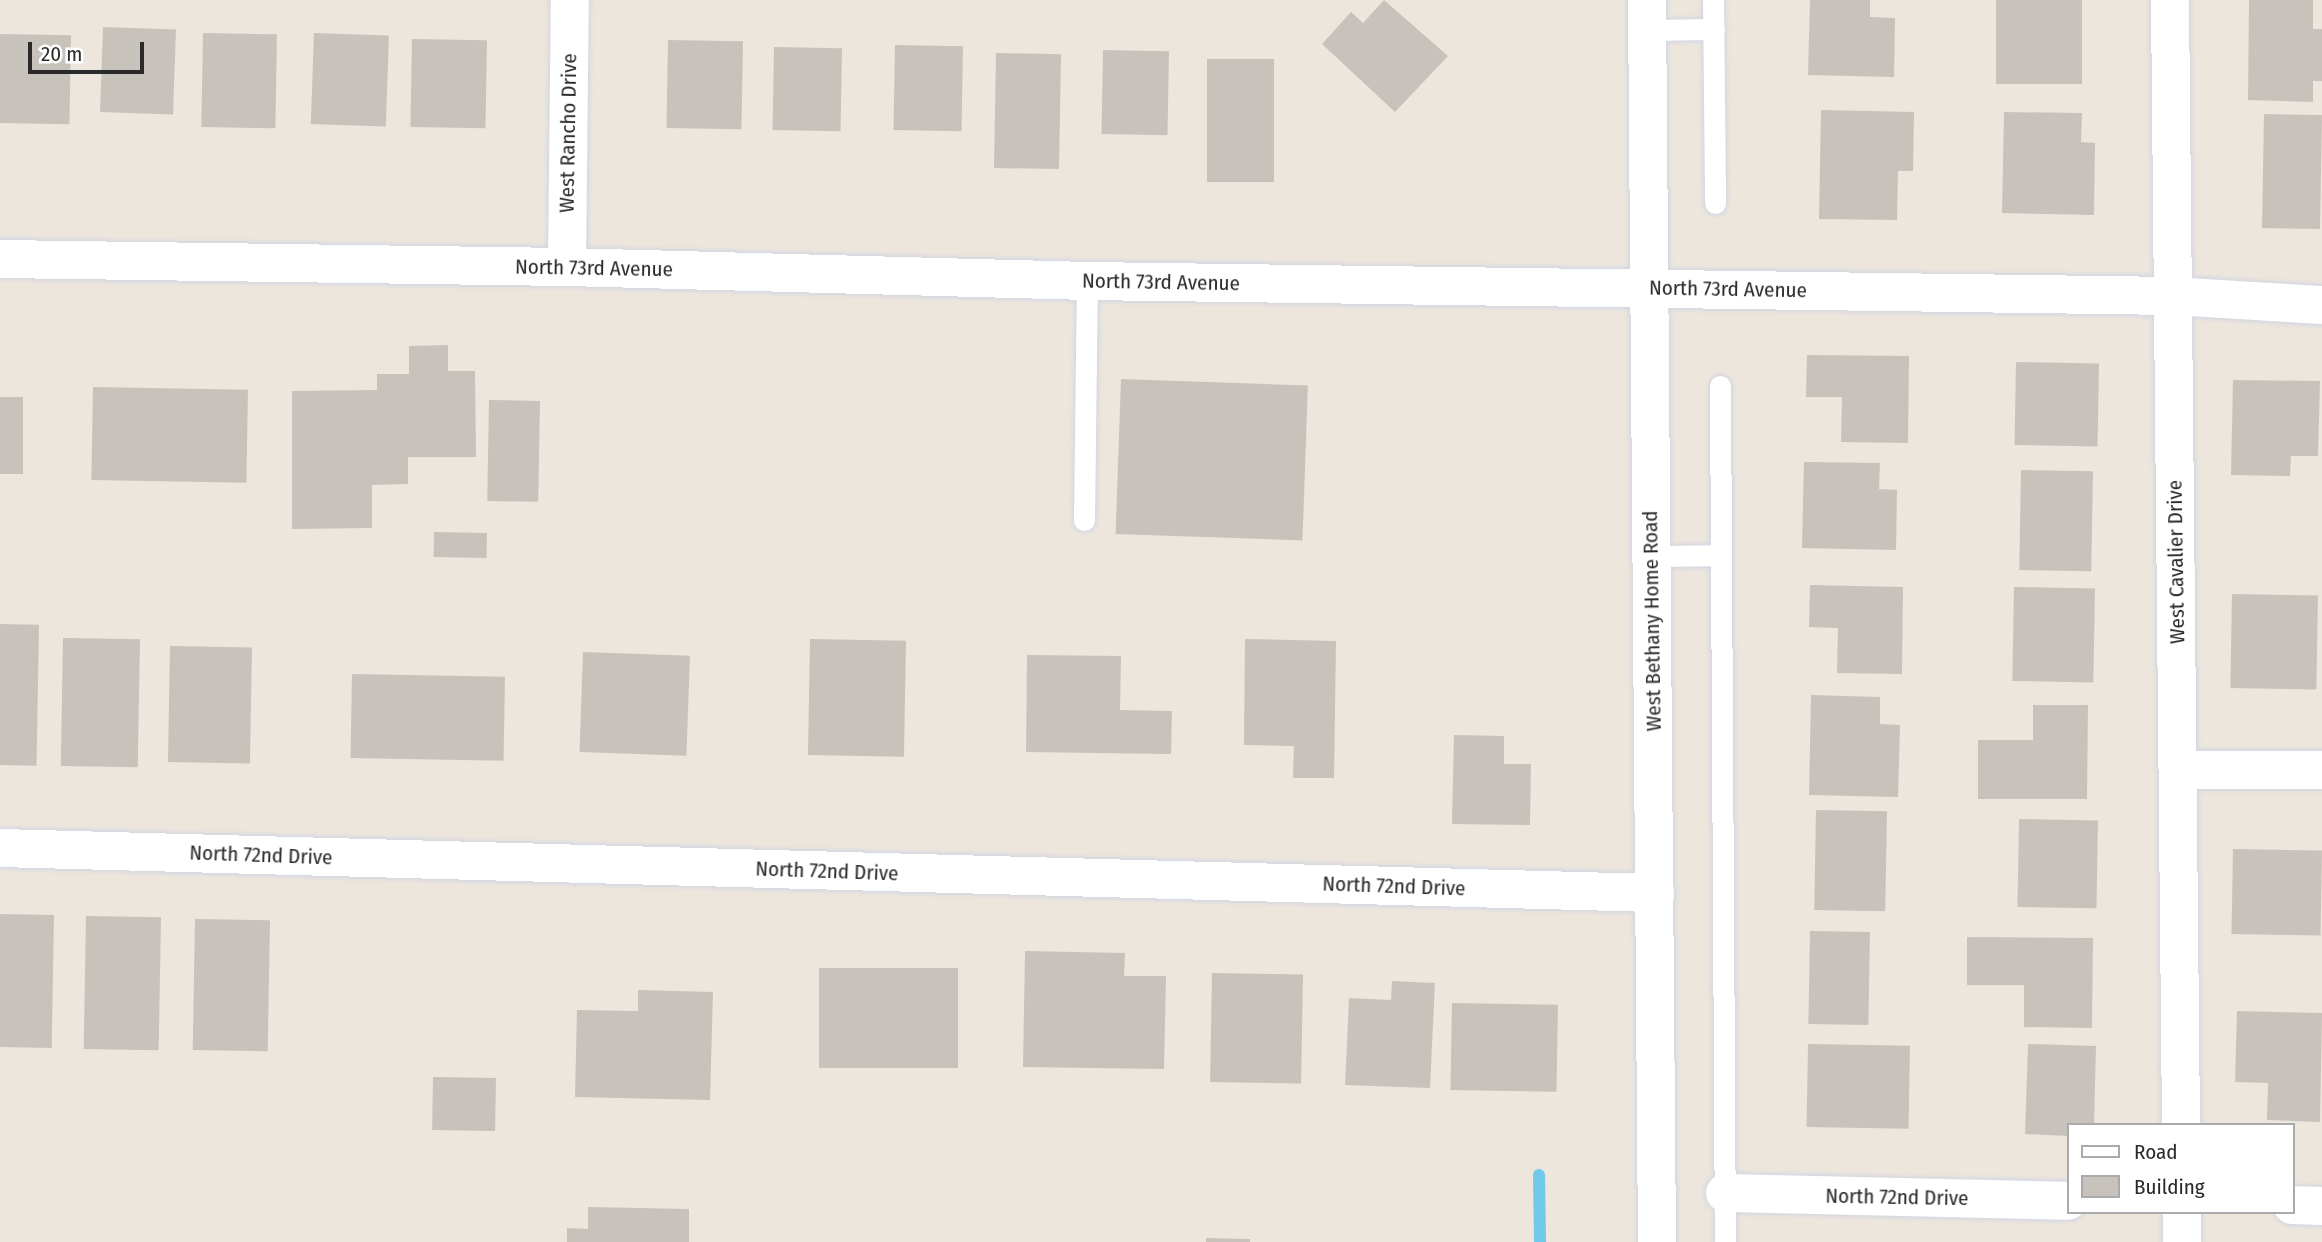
<!DOCTYPE html>
<style>
body{margin:0}
#map{position:relative;width:2322px;height:1242px;overflow:hidden;background:#ece6dc;font-family:"Fira Sans Condensed",sans-serif}
div>[style]{position:absolute}
.stream>*{height:12px;margin:-6px;padding:0 6px;transform-origin:6px;border-radius:6px;background:#71c9ec}
.building>*{inset:0;background:#c7c3bc;transform-origin:0 0}
.roads{filter:drop-shadow(0 0 2px #d2d4e3) drop-shadow(0 0 2px #d2d4e3)}
.service>*{height:21px;margin:-10.5px;padding:0 10.5px;transform-origin:10.5px;border-radius:10.5px;background:#fff}
.minor>*{height:38px;margin:-19px;padding:0 19px;transform-origin:19px;border-radius:19px;background:#fff}
.secondary>*{height:38px;margin:-19px;padding:0 19px;transform-origin:19px;border-radius:19px;background:#fff}
span{translate:-50% -50%;white-space:nowrap;text-align:center;line-height:1.15;-webkit-text-stroke:5px #fff;paint-order:stroke}
.street-label{font-size:21px;color:#2a2a2a}
.legend{position:absolute;left:2067px;top:1123px;width:228px;height:91px;box-sizing:border-box;background:#fff;border:2px solid #aaa;margin:0;padding:9px 12px;list-style:none;font-size:21px;color:#2a2a2a}
.legend li{display:flex;align-items:center;gap:14px;height:35px}
.legend b{width:35px;border:2px solid #aaa}
.scale{position:absolute;left:28px;top:42px;width:116px;height:32px;box-sizing:border-box;border:4px solid #2a2a2a;border-top:0;padding-left:9px;font-size:21px;line-height:24px;white-space:nowrap;color:#2a2a2a;-webkit-text-stroke:5px #fff;paint-order:stroke}
</style>
<div id="map">
<div class="stream">
<i style="left:1539px;top:1175px;width:67px;rotate:89.1deg"></i>
</div>
<div class="building">
<i style="clip-path:polygon(1384px 0,1448px 56px,1395px 112px,1322px 44px,1351px 12px,1363px 23px)"></i>
<i style="clip-path:polygon(1810px 0,1870px 0,1870px 17px,1895px 18px,1894px 77px,1808px 75px)"></i>
<i style="left:1996px;top:0;width:86px;height:84px"></i>
<i style="clip-path:polygon(2249px 0,2313px 0,2313px 29px,2322px 29px,2322px 81px,2313px 81px,2313px 102px,2248px 100px)"></i>
<i style="left:103px;top:27px;width:73px;height:85px;rotate:2deg"></i>
<i style="left:203px;top:33px;width:74px;height:94px;rotate:1deg"></i>
<i style="left:314px;top:33px;width:75px;height:91px;rotate:2deg"></i>
<i style="left:0;top:34px;width:71px;height:89px;rotate:1deg"></i>
<i style="left:412px;top:39px;width:75px;height:88px;rotate:1deg"></i>
<i style="left:668px;top:40px;width:75px;height:88px;rotate:1deg"></i>
<i style="left:895px;top:45px;width:68px;height:85px;rotate:1deg"></i>
<i style="left:774px;top:47px;width:68px;height:83px;rotate:1deg"></i>
<i style="left:1103px;top:50px;width:66px;height:84px;rotate:1deg"></i>
<i style="left:996px;top:53px;width:65px;height:115px;rotate:1deg"></i>
<i style="left:1207px;top:59px;width:67px;height:123px"></i>
<i style="clip-path:polygon(1821px 110px,1914px 112px,1913px 171px,1898px 171px,1897px 220px,1819px 219px)"></i>
<i style="clip-path:polygon(2004px 112px,2082px 113px,2081px 142px,2095px 143px,2094px 215px,2002px 213px)"></i>
<i style="left:2264px;top:114px;width:58px;height:114px;rotate:1deg"></i>
<i style="clip-path:polygon(448px 345px,448px 371px,475px 371px,476px 457px,408px 457px,408px 484px,372px 485px,372px 528px,292px 529px,292px 391px,377px 390px,377px 374px,409px 374px,409px 346px)"></i>
<i style="clip-path:polygon(1807px 355px,1909px 356px,1908px 443px,1841px 442px,1842px 397px,1806px 397px)"></i>
<i style="left:2016px;top:362px;width:83px;height:83px;rotate:1deg"></i>
<i style="left:1121px;top:379px;width:187px;height:155px;rotate:2deg"></i>
<i style="clip-path:polygon(2233px 380px,2320px 381px,2318px 456px,2291px 456px,2290px 476px,2231px 475px)"></i>
<i style="left:93px;top:387px;width:155px;height:93px;rotate:1deg"></i>
<i style="left:0;top:397px;width:23px;height:77px"></i>
<i style="left:489px;top:400px;width:51px;height:101px;rotate:1deg"></i>
<i style="clip-path:polygon(1804px 462px,1880px 463px,1879px 489px,1897px 490px,1896px 550px,1802px 548px)"></i>
<i style="left:2021px;top:470px;width:72px;height:100px;rotate:1deg"></i>
<i style="left:434px;top:532px;width:53px;height:25px;rotate:1deg"></i>
<i style="clip-path:polygon(1810px 585px,1903px 587px,1902px 674px,1837px 673px,1838px 628px,1809px 627px)"></i>
<i style="left:2014px;top:587px;width:81px;height:94px;rotate:1deg"></i>
<i style="left:2232px;top:594px;width:86px;height:94px;rotate:1deg"></i>
<i style="left:0;top:624px;width:39px;height:141px;rotate:1deg"></i>
<i style="left:63px;top:638px;width:77px;height:128px;rotate:1deg"></i>
<i style="left:810px;top:639px;width:96px;height:116px;rotate:1deg"></i>
<i style="clip-path:polygon(1245px 639px,1336px 641px,1334px 778px,1293px 778px,1294px 746px,1244px 745px)"></i>
<i style="left:170px;top:646px;width:82px;height:116px;rotate:1deg"></i>
<i style="left:583px;top:652px;width:107px;height:100px;rotate:2deg"></i>
<i style="clip-path:polygon(1027px 655px,1121px 656px,1120px 710px,1172px 711px,1171px 754px,1026px 752px)"></i>
<i style="left:352px;top:674px;width:153px;height:84px;rotate:1deg"></i>
<i style="clip-path:polygon(1811px 695px,1880px 697px,1880px 724px,1900px 725px,1898px 797px,1809px 795px)"></i>
<i style="clip-path:polygon(2033px 705px,2088px 705px,2087px 799px,1978px 799px,1978px 740px,2033px 740px)"></i>
<i style="clip-path:polygon(1454px 735px,1504px 736px,1504px 764px,1531px 764px,1530px 825px,1452px 824px)"></i>
<i style="left:1816px;top:810px;width:71px;height:100px;rotate:1deg"></i>
<i style="left:2019px;top:819px;width:79px;height:88px;rotate:1deg"></i>
<i style="left:2233px;top:849px;width:89px;height:85px;rotate:1deg"></i>
<i style="left:0;top:914px;width:54px;height:133px;rotate:1deg"></i>
<i style="left:86px;top:916px;width:75px;height:133px;rotate:1deg"></i>
<i style="left:195px;top:919px;width:75px;height:131px;rotate:1deg"></i>
<i style="left:1810px;top:931px;width:60px;height:93px;rotate:1deg"></i>
<i style="clip-path:polygon(1967px 937px,2093px 938px,2092px 1028px,2024px 1027px,2024px 985px,1967px 985px)"></i>
<i style="clip-path:polygon(1025px 951px,1125px 953px,1124px 976px,1166px 976px,1164px 1069px,1023px 1067px)"></i>
<i style="left:819px;top:968px;width:139px;height:100px"></i>
<i style="left:1212px;top:973px;width:91px;height:109px;rotate:1deg"></i>
<i style="clip-path:polygon(1392px 981px,1435px 983px,1430px 1088px,1345px 1085px,1349px 998px,1391px 1000px)"></i>
<i style="clip-path:polygon(638px 990px,713px 992px,710px 1100px,575px 1097px,577px 1010px,638px 1011px)"></i>
<i style="left:1452px;top:1003px;width:106px;height:87px;rotate:1deg"></i>
<i style="clip-path:polygon(2237px 1011px,2322px 1013px,2320px 1122px,2267px 1120px,2268px 1083px,2235px 1082px)"></i>
<i style="left:1808px;top:1044px;width:102px;height:83px;rotate:1deg"></i>
<i style="clip-path:polygon(2028px 1044px,2096px 1046px,2094px 1125px,2068px 1125px,2068px 1136px,2025px 1134px)"></i>
<i style="left:433px;top:1077px;width:63px;height:53px;rotate:1deg"></i>
<i style="clip-path:polygon(588px 1207px,689px 1209px,689px 1242px,567px 1242px,567px 1228px,588px 1229px)"></i>
<i style="clip-path:polygon(1206px 1238px,1250px 1239px,1250px 1242px,1206px 1242px)"></i>
</div>
<div class="roads">
<div class="service">
<i style="left:1713px;top:0;width:203px;rotate:89.4deg"></i>
<i style="left:1647px;top:30px;width:67px;rotate:-0.9deg"></i>
<i style="left:1720px;top:386px;width:856px;rotate:89.67deg"></i>
<i style="left:1084px;top:520px;width:239px;rotate:-89.3deg"></i>
<i style="left:1651px;top:556px;width:70px;rotate:-0.8deg"></i>
</div>
<div class="minor">
<i style="left:2170px;top:0;width:1125px;rotate:89.44deg"></i>
<i style="left:0;top:259px;width:567px;rotate:0.81deg"></i>
<i style="left:567px;top:267px;width:520px;rotate:1.54deg"></i>
<i style="left:1087px;top:281px;width:1086px;rotate:0.79deg"></i>
<i style="left:2173px;top:296px;width:149px;rotate:3.5deg"></i>
<i style="left:567px;top:267px;width:267px;rotate:-89.4deg"></i>
<i style="left:2179px;top:770px;width:143px"></i>
<i style="left:0;top:848px;width:1656px;rotate:1.56deg"></i>
<i style="left:1725px;top:1193px;width:343px;rotate:1.3deg"></i>
<i style="left:2292px;top:1205px;width:30px;rotate:2deg"></i>
<i style="left:2182px;top:1212px;width:30px;rotate:90deg"></i>
</div>
<div class="secondary">
<i style="left:1647px;top:0;width:1242px;rotate:89.54deg"></i>
</div>
</div>
<div class="street-label">
<span style="left:568px;top:133px;rotate:-89deg">West Rancho Drive</span>
<span style="left:594px;top:268px;rotate:1deg">North 73rd Avenue</span>
<span style="left:1161px;top:282px;rotate:1deg">North 73rd Avenue</span>
<span style="left:1728px;top:289px;rotate:1deg">North 73rd Avenue</span>
<span style="left:2176px;top:562px;rotate:-91deg">West Cavalier Drive</span>
<span style="left:1652px;top:621px;rotate:-91deg">West Bethany Home Road</span>
<span style="left:261px;top:855px;rotate:2deg">North 72nd Drive</span>
<span style="left:827px;top:871px;rotate:2deg">North 72nd Drive</span>
<span style="left:1394px;top:886px;rotate:2deg">North 72nd Drive</span>
<span style="left:1897px;top:1197px;rotate:1deg">North 72nd Drive</span>
</div>
<ul class="legend">
<li><b style="height:9px;background:#fff"></b>Road</li>
<li><b style="height:19px;background:#c7c3bc"></b>Building</li>
</ul>
<div class="scale">20 m</div>
</div>
